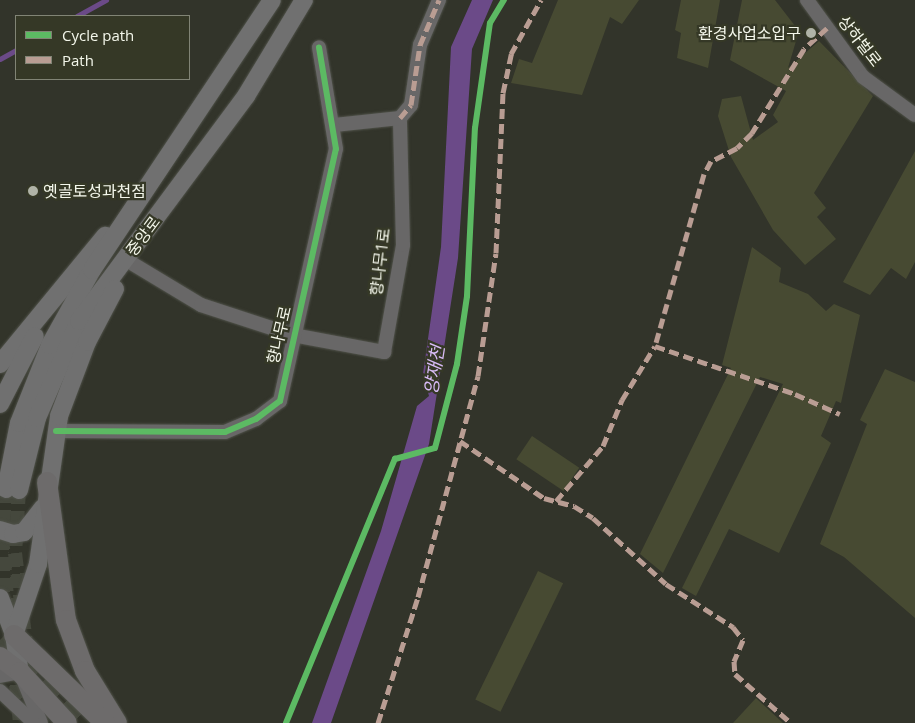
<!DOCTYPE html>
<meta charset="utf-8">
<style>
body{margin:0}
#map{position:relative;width:915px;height:723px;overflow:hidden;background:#32342a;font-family:"Open Sans","Noto Sans KR",sans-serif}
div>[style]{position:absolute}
.water>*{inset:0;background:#6b4a88}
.stream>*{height:4.5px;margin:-2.25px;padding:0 2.25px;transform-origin:2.25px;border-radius:2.25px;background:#6b4a88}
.building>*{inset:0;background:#474a32;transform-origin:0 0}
.minor-tunnel>*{height:14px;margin-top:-7px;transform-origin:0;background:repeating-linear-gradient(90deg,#45483d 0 14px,transparent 0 21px)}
.highway-tunnel>*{height:20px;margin-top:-10px;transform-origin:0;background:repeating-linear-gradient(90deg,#45483d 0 20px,transparent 0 30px)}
.roads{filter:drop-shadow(0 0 1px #50524a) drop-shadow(0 0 1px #50524a)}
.minor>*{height:14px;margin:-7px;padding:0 7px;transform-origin:7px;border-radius:7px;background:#686767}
.major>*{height:18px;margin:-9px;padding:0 9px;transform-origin:9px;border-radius:9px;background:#707070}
.highway>*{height:20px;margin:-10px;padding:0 10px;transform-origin:10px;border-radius:10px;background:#6d6b6b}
.quiet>*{height:5px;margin-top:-2.5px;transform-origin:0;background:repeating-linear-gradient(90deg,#b99d93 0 10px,transparent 0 15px)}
.cycleway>*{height:6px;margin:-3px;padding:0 3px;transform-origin:3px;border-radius:3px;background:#5cba63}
.dots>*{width:14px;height:14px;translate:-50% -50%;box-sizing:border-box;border:2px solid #353826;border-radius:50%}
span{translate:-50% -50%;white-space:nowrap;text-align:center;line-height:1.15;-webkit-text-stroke:4.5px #353826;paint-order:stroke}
.poi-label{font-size:16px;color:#f4f7eb}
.right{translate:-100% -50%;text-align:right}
.left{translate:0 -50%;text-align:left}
.street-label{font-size:16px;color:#f4f7eb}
.water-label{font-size:18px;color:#d8bbf6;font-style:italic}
.legend{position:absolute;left:15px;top:15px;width:175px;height:65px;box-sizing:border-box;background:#353826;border:1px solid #818475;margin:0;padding:6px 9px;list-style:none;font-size:15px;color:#f4f7eb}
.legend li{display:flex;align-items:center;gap:10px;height:25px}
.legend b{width:25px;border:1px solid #818475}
</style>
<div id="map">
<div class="water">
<i style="clip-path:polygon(472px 0,493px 0,472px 49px,458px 258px,429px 444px,331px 723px,312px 723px,381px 531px,417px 406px,429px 396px,423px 374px,441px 247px,451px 47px)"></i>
</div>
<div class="stream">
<i style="left:77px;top:16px;width:33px;rotate:-29deg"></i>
<i style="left:0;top:59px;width:18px;rotate:-29deg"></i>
</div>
<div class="building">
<i style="clip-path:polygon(558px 0,639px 0,622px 24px,610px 17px,582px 95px,511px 83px,519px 59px,532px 63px)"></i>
<i style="clip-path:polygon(681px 0,720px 0,708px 68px,677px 58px,681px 33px,675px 30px)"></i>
<i style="clip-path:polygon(742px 0,775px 0,799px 31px,788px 68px,819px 41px,873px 96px,814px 193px,826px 208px,817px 217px,836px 239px,805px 265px,773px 230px,731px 157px,718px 116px,722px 99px,741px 96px,753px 140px,778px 122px,773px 115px,786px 91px,730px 60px)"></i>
<i style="clip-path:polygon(915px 151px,915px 262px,906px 279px,891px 268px,870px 295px,843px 282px)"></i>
<i style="clip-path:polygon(752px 247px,781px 268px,779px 282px,808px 294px,826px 311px,834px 304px,860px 315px,841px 403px,836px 401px,821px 436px,831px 443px,779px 553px,729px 529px,696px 596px,682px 588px,783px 384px,760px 377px,663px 573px,640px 554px,731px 368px,722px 365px)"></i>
<i style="clip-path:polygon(885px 369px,915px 382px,915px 618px,844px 557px,820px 544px,867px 424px,860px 420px)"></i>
<i style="left:532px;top:436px;width:57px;height:28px;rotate:34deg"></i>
<i style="left:538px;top:571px;width:28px;height:143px;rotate:26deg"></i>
<i style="clip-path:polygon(756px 698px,783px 723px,733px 723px)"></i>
</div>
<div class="minor-tunnel">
<i style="left:6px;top:489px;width:47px;rotate:94.9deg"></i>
<i style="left:2px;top:536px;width:74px;rotate:85.4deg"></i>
<i style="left:19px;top:490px;width:63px;rotate:93.6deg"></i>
<i style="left:15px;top:553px;width:133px;rotate:83.1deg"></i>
<i style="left:14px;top:664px;width:59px;rotate:84.2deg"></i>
</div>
<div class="highway-tunnel">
<i style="left:0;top:640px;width:120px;rotate:44deg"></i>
</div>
<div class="roads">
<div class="minor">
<i style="left:807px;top:0;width:95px;rotate:54deg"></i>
<i style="left:863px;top:77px;width:64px;rotate:36.2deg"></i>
<i style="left:400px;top:118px;width:17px;rotate:-50deg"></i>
<i style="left:411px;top:105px;width:61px;rotate:-81.5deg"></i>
<i style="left:420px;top:45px;width:49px;rotate:-67.1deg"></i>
<i style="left:133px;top:264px;width:79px;rotate:31.1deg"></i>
<i style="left:201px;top:305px;width:97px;rotate:18.1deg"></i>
<i style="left:293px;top:335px;width:93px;rotate:10.6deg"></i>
<i style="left:384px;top:352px;width:109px;rotate:-79.9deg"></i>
<i style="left:403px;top:245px;width:127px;rotate:-91.4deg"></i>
<i style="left:400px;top:118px;width:66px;rotate:173.9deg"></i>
<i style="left:56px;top:431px;width:169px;rotate:0.3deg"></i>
<i style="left:225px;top:432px;width:34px;rotate:-23deg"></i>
<i style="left:256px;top:419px;width:30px;rotate:-37deg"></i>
<i style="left:280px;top:401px;width:258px;rotate:-77.5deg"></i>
<i style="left:336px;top:149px;width:103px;rotate:-99.5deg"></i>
<i style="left:0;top:676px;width:20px;rotate:-11deg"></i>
<i style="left:20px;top:672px;width:55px;rotate:67.6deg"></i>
<i style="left:0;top:691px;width:47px;rotate:43.3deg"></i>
</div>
<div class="major">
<i style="left:0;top:364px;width:166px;rotate:-50.6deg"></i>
<i style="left:0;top:404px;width:76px;rotate:-62.8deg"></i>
<i style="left:6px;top:489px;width:67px;rotate:-78.9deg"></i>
<i style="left:19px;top:423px;width:84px;rotate:-68.3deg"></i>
<i style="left:50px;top:345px;width:86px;rotate:-60.8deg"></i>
<i style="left:92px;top:270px;width:324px;rotate:-56.3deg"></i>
<i style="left:19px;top:490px;width:74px;rotate:-76deg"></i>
<i style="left:37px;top:418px;width:106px;rotate:-66.6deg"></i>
<i style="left:79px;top:321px;width:280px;rotate:-53.4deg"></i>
<i style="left:246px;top:96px;width:112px;rotate:-58.9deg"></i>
<i style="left:0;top:530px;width:14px;rotate:17deg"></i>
<i style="left:13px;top:534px;width:11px;rotate:-10deg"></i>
<i style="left:24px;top:532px;width:31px;rotate:-52deg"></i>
<i style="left:0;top:598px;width:40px;rotate:69deg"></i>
<i style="left:14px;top:635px;width:37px;rotate:81deg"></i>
<i style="left:14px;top:635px;width:75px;rotate:-71.3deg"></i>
<i style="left:38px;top:564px;width:149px;rotate:-81.9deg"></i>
<i style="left:59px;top:416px;width:79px;rotate:-69.3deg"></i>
<i style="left:87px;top:342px;width:60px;rotate:-62.2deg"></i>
</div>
<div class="highway">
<i style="left:47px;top:482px;width:139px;rotate:82.2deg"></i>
<i style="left:66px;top:620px;width:54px;rotate:69.6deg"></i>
<i style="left:85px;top:671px;width:61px;rotate:58.4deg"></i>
<i style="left:14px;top:635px;width:127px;rotate:44deg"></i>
<i style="left:0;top:657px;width:25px;rotate:37deg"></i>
<i style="left:20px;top:672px;width:69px;rotate:47.3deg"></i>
</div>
</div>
<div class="quiet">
<i style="left:827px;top:28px;width:31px;rotate:138deg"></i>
<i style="left:804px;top:49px;width:99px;rotate:121.8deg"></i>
<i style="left:752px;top:133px;width:21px;rotate:135deg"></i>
<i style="left:737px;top:148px;width:29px;rotate:153deg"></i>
<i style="left:711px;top:161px;width:15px;rotate:118deg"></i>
<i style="left:704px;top:174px;width:179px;rotate:105.9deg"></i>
<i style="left:655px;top:346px;width:148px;rotate:18.9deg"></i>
<i style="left:795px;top:394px;width:49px;rotate:24deg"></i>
<i style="left:400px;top:118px;width:17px;rotate:-50deg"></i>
<i style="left:411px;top:105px;width:61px;rotate:-81.5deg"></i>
<i style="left:420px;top:45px;width:49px;rotate:-67.1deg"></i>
<i style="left:460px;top:441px;width:102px;rotate:34.2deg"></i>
<i style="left:544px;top:498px;width:31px;rotate:15deg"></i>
<i style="left:574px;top:506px;width:22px;rotate:32deg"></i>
<i style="left:593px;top:518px;width:98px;rotate:42.1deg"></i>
<i style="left:666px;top:584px;width:80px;rotate:32.7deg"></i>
<i style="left:733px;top:627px;width:16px;rotate:52deg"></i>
<i style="left:743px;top:640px;width:23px;rotate:113deg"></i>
<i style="left:734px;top:661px;width:13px;rotate:86deg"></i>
<i style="left:735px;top:674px;width:74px;rotate:41.2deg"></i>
<i style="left:556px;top:501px;width:72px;rotate:-49.5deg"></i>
<i style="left:603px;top:446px;width:50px;rotate:-67.6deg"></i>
<i style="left:622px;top:400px;width:63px;rotate:-58.6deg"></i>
<i style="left:378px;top:723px;width:132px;rotate:-72.4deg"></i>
<i style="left:418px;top:597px;width:229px;rotate:-74.8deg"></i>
<i style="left:478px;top:376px;width:124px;rotate:-81.7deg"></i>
<i style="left:496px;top:253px;width:160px;rotate:-87.5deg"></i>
<i style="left:503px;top:93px;width:40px;rotate:-78deg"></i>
<i style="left:511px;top:54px;width:62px;rotate:-60.9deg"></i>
</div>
<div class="cycleway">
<i style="left:56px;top:431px;width:169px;rotate:0.3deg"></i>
<i style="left:225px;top:432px;width:34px;rotate:-23deg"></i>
<i style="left:256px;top:419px;width:30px;rotate:-37deg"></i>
<i style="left:280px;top:401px;width:258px;rotate:-77.5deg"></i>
<i style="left:336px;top:149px;width:103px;rotate:-99.5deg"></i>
<i style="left:286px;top:723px;width:286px;rotate:-67.6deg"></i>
<i style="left:395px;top:459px;width:41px;rotate:-15.4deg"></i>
<i style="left:435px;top:448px;width:87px;rotate:-75.3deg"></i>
<i style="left:457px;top:364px;width:69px;rotate:-81.6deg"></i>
<i style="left:467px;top:296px;width:168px;rotate:-87.3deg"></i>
<i style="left:475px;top:128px;width:106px;rotate:-81.9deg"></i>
<i style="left:490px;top:23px;width:27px;rotate:-59deg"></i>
</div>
<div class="dots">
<i style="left:811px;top:33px;background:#b0b3a7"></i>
<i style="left:33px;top:191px;background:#b0b3a7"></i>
</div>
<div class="poi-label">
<span class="right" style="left:801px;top:33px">환경사업소입구</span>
<span class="left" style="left:43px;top:191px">옛골토성과천점</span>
</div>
<div class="street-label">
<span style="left:860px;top:41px;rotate:52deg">상하벌로</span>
<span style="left:143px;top:236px;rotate:-53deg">중앙로</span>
<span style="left:380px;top:262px;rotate:-83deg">향나무1로</span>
<span style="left:279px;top:335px;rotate:-77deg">향나무로</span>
</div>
<div class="water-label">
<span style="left:434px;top:370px;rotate:-81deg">양재천</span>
</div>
<ul class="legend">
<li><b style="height:6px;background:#5cba63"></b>Cycle path</li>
<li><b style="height:6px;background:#b99d93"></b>Path</li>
</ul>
</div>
